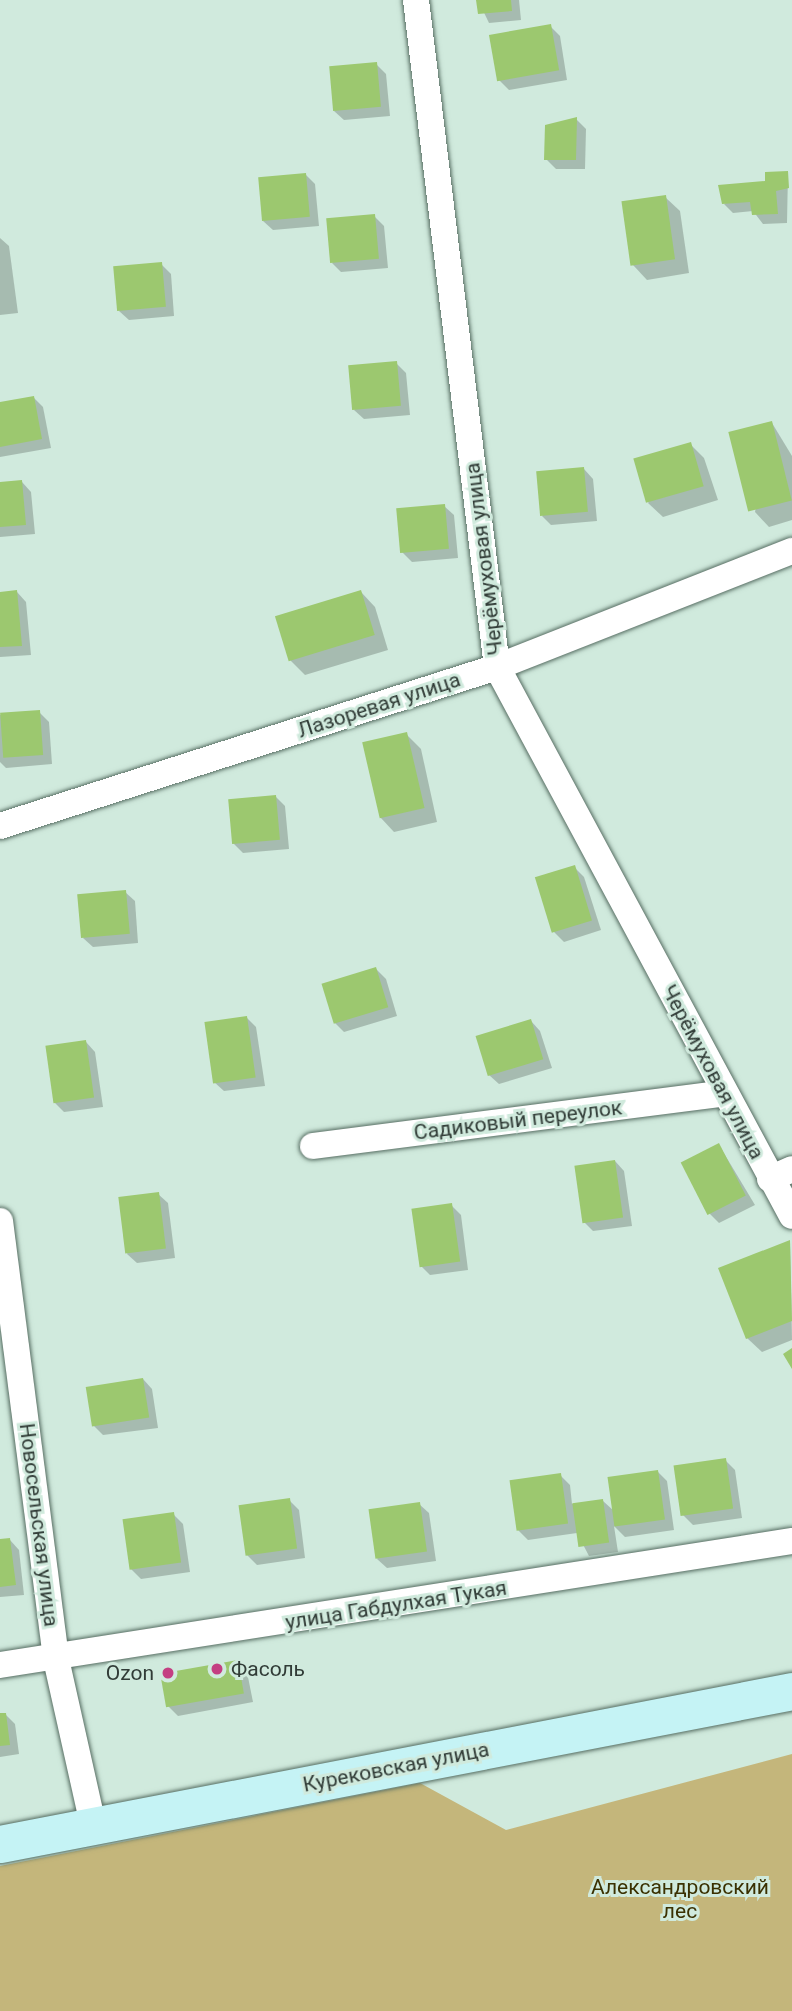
<!DOCTYPE html>
<meta charset="utf-8">
<style>
body{margin:0}
#map{position:relative;width:792px;height:2011px;overflow:hidden;background:#d0eadd;font-family:Roboto,sans-serif}
div>[style]{position:absolute}
.green>*{inset:0;background:#c4b67b}
.shadow>*{inset:0;background:#0003}
.building>*{inset:0;background:#9cc86f;transform-origin:0 0}
.roads{filter:drop-shadow(0 0 2px #576e63) drop-shadow(0 0 2px #576e63)}
.street>*{height:26px;margin:-13px;padding:0 13px;transform-origin:13px;border-radius:13px;background:#fff}
.secondary>*{height:37px;margin:-18.5px;padding:0 18.5px;transform-origin:18.5px;border-radius:18.5px;background:#c5f3f5}
.dots>*{width:19px;height:19px;translate:-50% -50%;box-sizing:border-box;border:4px solid #d0eadd;border-radius:50%}
span{translate:-50% -50%;white-space:nowrap;text-align:center;line-height:1.15;-webkit-text-stroke:6px #d0eadd;paint-order:stroke}
.street-label{font-size:21px;color:#313c37}
.poi-label{font-size:21px;color:#313c37}
.left{translate:0 -50%;text-align:left}
.right{translate:-100% -50%;text-align:right}
.park-label{font-size:21px;color:#3a3001}
</style>
<div id="map">
<div class="green">
<i style="clip-path:polygon(792px 1754px,792px 2011px,0 2011px,0 1866px,420px 1783px,506px 1830px)"></i>
</div>
<div class="shadow">
<i style="clip-path:polygon(478px 0,519px 0,521px 20px,489px 23px)"></i>
<i style="clip-path:polygon(550px 26px,560px 36px,567px 80px,509px 90px,499px 80px)"></i>
<i style="clip-path:polygon(376px 64px,386px 74px,390px 116px,344px 120px,334px 111px)"></i>
<i style="clip-path:polygon(576px 119px,586px 129px,585px 169px,556px 169px,546px 159px)"></i>
<i style="clip-path:polygon(788px 173px,787px 223px,763px 224px,753px 211px,733px 213px,724px 204px)"></i>
<i style="clip-path:polygon(305px 174px,315px 184px,319px 226px,273px 230px,263px 221px)"></i>
<i style="clip-path:polygon(665px 197px,680px 211px,689px 273px,647px 280px,633px 265px)"></i>
<i style="clip-path:polygon(374px 216px,384px 226px,388px 268px,341px 272px,332px 263px)"></i>
<i style="clip-path:polygon(0 238px,9px 246px,18px 313px,0 315px)"></i>
<i style="clip-path:polygon(161px 264px,171px 274px,174px 316px,129px 320px,119px 311px)"></i>
<i style="clip-path:polygon(396px 363px,406px 373px,410px 415px,364px 419px,354px 410px)"></i>
<i style="clip-path:polygon(34px 398px,43px 407px,51px 448px,0 457px,0 404px)"></i>
<i style="clip-path:polygon(772px 423px,792px 456px,792px 520px,769px 527px,755px 512px)"></i>
<i style="clip-path:polygon(690px 444px,704px 458px,718px 500px,663px 517px,648px 503px)"></i>
<i style="clip-path:polygon(584px 469px,593px 479px,597px 521px,551px 525px,542px 516px)"></i>
<i style="clip-path:polygon(22px 482px,31px 492px,35px 534px,0 537px,0 484px)"></i>
<i style="clip-path:polygon(444px 506px,454px 515px,458px 558px,412px 562px,402px 552px)"></i>
<i style="clip-path:polygon(17px 592px,26px 602px,31px 655px,0 657px,0 593px)"></i>
<i style="clip-path:polygon(361px 592px,375px 607px,388px 650px,305px 675px,290px 660px)"></i>
<i style="clip-path:polygon(39px 712px,49px 722px,52px 764px,6px 768px,0 762px,0 715px)"></i>
<i style="clip-path:polygon(406px 734px,421px 749px,437px 822px,394px 832px,380px 817px)"></i>
<i style="clip-path:polygon(276px 797px,285px 806px,289px 849px,243px 853px,233px 843px)"></i>
<i style="clip-path:polygon(574px 867px,584px 877px,601px 930px,564px 942px,554px 932px)"></i>
<i style="clip-path:polygon(125px 892px,135px 901px,138px 943px,93px 947px,83px 938px)"></i>
<i style="clip-path:polygon(376px 969px,386px 979px,397px 1016px,344px 1032px,334px 1022px)"></i>
<i style="clip-path:polygon(247px 1018px,256px 1027px,265px 1086px,224px 1091px,214px 1082px)"></i>
<i style="clip-path:polygon(531px 1021px,540px 1031px,552px 1068px,499px 1084px,489px 1075px)"></i>
<i style="clip-path:polygon(86px 1042px,95px 1052px,103px 1107px,64px 1112px,54px 1102px)"></i>
<i style="clip-path:polygon(719px 1145px,755px 1205px,719px 1223px,710px 1214px)"></i>
<i style="clip-path:polygon(615px 1161px,624px 1171px,632px 1226px,593px 1231px,584px 1222px)"></i>
<i style="clip-path:polygon(158px 1194px,168px 1203px,175px 1258px,137px 1263px,127px 1254px)"></i>
<i style="clip-path:polygon(451px 1205px,461px 1215px,468px 1270px,430px 1275px,420px 1265px)"></i>
<i style="clip-path:polygon(790px 1242px,792px 1340px,762px 1352px,747px 1338px)"></i>
<i style="clip-path:polygon(143px 1379px,152px 1389px,158px 1428px,103px 1435px,94px 1426px)"></i>
<i style="clip-path:polygon(725px 1460px,735px 1470px,742px 1518px,693px 1525px,683px 1515px)"></i>
<i style="clip-path:polygon(658px 1472px,667px 1481px,674px 1530px,625px 1537px,614px 1526px,618px 1552px,589px 1556px,577px 1533px,528px 1540px,518px 1530px,560px 1475px,570px 1485px,572px 1504px,603px 1501px,614px 1511px)"></i>
<i style="clip-path:polygon(289px 1500px,299px 1510px,305px 1558px,257px 1565px,247px 1555px)"></i>
<i style="clip-path:polygon(419px 1504px,429px 1513px,436px 1561px,387px 1568px,377px 1559px)"></i>
<i style="clip-path:polygon(173px 1514px,183px 1524px,190px 1572px,141px 1579px,131px 1569px)"></i>
<i style="clip-path:polygon(10px 1540px,19px 1550px,24px 1595px,0 1597px,0 1541px)"></i>
<i style="clip-path:polygon(237px 1662px,247px 1672px,253px 1702px,178px 1716px,168px 1706px)"></i>
<i style="clip-path:polygon(5px 1714px,15px 1724px,19px 1754px,0 1757px,0 1715px)"></i>
</div>
<div class="building">
<i style="clip-path:polygon(476px 0,511px 0,512px 11px,478px 14px)"></i>
<i style="left:551px;top:24px;width:47px;height:63px;rotate:80deg"></i>
<i style="left:377px;top:62px;width:45px;height:48px;rotate:85deg"></i>
<i style="clip-path:polygon(577px 117px,576px 160px,544px 160px,545px 125px)"></i>
<i style="clip-path:polygon(788px 171px,789px 188px,776px 191px,778px 214px,752px 215px,750px 202px,722px 204px,718px 185px,765px 181px,765px 172px)"></i>
<i style="left:306px;top:173px;width:44px;height:48px;rotate:85deg"></i>
<i style="left:666px;top:195px;width:65px;height:45px;rotate:82deg"></i>
<i style="left:375px;top:214px;width:45px;height:49px;rotate:85deg"></i>
<i style="left:162px;top:262px;width:45px;height:49px;rotate:85deg"></i>
<i style="left:397px;top:361px;width:45px;height:49px;rotate:85deg"></i>
<i style="clip-path:polygon(34px 396px,42px 439px,0 447px,0 402px)"></i>
<i style="left:772px;top:421px;width:82px;height:45px;rotate:76deg"></i>
<i style="left:691px;top:442px;width:46px;height:60px;rotate:74deg"></i>
<i style="left:584px;top:467px;width:45px;height:48px;rotate:85deg"></i>
<i style="clip-path:polygon(22px 480px,26px 525px,0 527px,0 482px)"></i>
<i style="left:445px;top:504px;width:45px;height:49px;rotate:85deg"></i>
<i style="clip-path:polygon(17px 590px,22px 646px,0 647px,0 592px)"></i>
<i style="left:361px;top:590px;width:47px;height:90px;rotate:73deg"></i>
<i style="left:40px;top:710px;width:45px;height:40px;rotate:86deg"></i>
<i style="left:407px;top:732px;width:78px;height:46px;rotate:77deg"></i>
<i style="left:276px;top:795px;width:45px;height:48px;rotate:85deg"></i>
<i style="left:575px;top:865px;width:58px;height:42px;rotate:73deg"></i>
<i style="left:126px;top:890px;width:44px;height:49px;rotate:85deg"></i>
<i style="left:376px;top:967px;width:42px;height:57px;rotate:73deg"></i>
<i style="left:247px;top:1016px;width:62px;height:43px;rotate:82deg"></i>
<i style="left:531px;top:1019px;width:42px;height:58px;rotate:73deg"></i>
<i style="left:86px;top:1040px;width:58px;height:41px;rotate:82deg"></i>
<i style="left:719px;top:1143px;width:59px;height:43px;rotate:63deg"></i>
<i style="left:615px;top:1160px;width:58px;height:41px;rotate:82deg"></i>
<i style="left:159px;top:1192px;width:57px;height:41px;rotate:83deg"></i>
<i style="left:452px;top:1203px;width:59px;height:41px;rotate:82deg"></i>
<i style="clip-path:polygon(790px 1240px,792px 1321px,746px 1339px,718px 1268px)"></i>
<i style="clip-path:polygon(792px 1348px,792px 1369px,783px 1354px)"></i>
<i style="left:143px;top:1378px;width:40px;height:58px;rotate:81deg"></i>
<i style="left:726px;top:1458px;width:51px;height:53px;rotate:82deg"></i>
<i style="left:658px;top:1470px;width:50px;height:51px;rotate:82deg"></i>
<i style="left:561px;top:1473px;width:51px;height:52px;rotate:82deg"></i>
<i style="left:290px;top:1498px;width:51px;height:52px;rotate:82deg"></i>
<i style="left:603px;top:1499px;width:44px;height:31px;rotate:82deg"></i>
<i style="left:420px;top:1502px;width:50px;height:52px;rotate:82deg"></i>
<i style="left:174px;top:1512px;width:51px;height:52px;rotate:82deg"></i>
<i style="clip-path:polygon(10px 1538px,16px 1585px,0 1587px,0 1539px)"></i>
<i style="left:238px;top:1660px;width:34px;height:79px;rotate:80deg"></i>
<i style="clip-path:polygon(0 1713px,6px 1713px,10px 1745px,0 1746px)"></i>
</div>
<div class="roads">
<div class="street">
<i style="left:416px;top:0;width:672px;rotate:83.08deg"></i>
<i style="left:497px;top:667px;width:623px;rotate:61.75deg"></i>
<i style="left:0;top:826px;width:522px;rotate:-17.74deg"></i>
<i style="left:497px;top:667px;width:317px;rotate:-21.5deg"></i>
<i style="left:313px;top:1146px;width:414px;rotate:-7.3deg"></i>
<i style="left:770px;top:1179px;width:24px;rotate:-24deg"></i>
<i style="left:0;top:1221px;width:442px;rotate:82.7deg"></i>
<i style="left:56px;top:1659px;width:170px;rotate:77.4deg"></i>
<i style="left:0;top:1665px;width:802px;rotate:-8.9deg"></i>
</div>
<div class="secondary">
<i style="left:0;top:1844px;width:807px;rotate:-10.93deg"></i>
</div>
</div>
<div class="dots">
<i style="left:217px;top:1669px;background:#c43f82"></i>
<i style="left:168px;top:1673px;background:#c43f82"></i>
</div>
<div class="street-label">
<span style="left:484px;top:559px;rotate:-97deg">Черёмуховая улица</span>
<span style="left:379px;top:705px;rotate:-18deg">Лазоревая улица</span>
<span style="left:713px;top:1072px;rotate:62deg">Черёмуховая улица</span>
<span style="left:518px;top:1120px;rotate:-7deg">Садиковый переулок</span>
<span style="left:39px;top:1525px;rotate:83deg">Новосельская улица</span>
<span style="left:396px;top:1605px;rotate:-9deg">улица Габдулхая Тукая</span>
<span style="left:396px;top:1767px;rotate:-11deg">Курековская улица</span>
</div>
<div class="poi-label">
<span class="left" style="left:231px;top:1669px">Фасоль</span>
<span class="right" style="left:154px;top:1673px">Ozon</span>
</div>
<div class="park-label">
<span style="left:680px;top:1899px">Александровский<br>лес</span>
</div>
</div>
